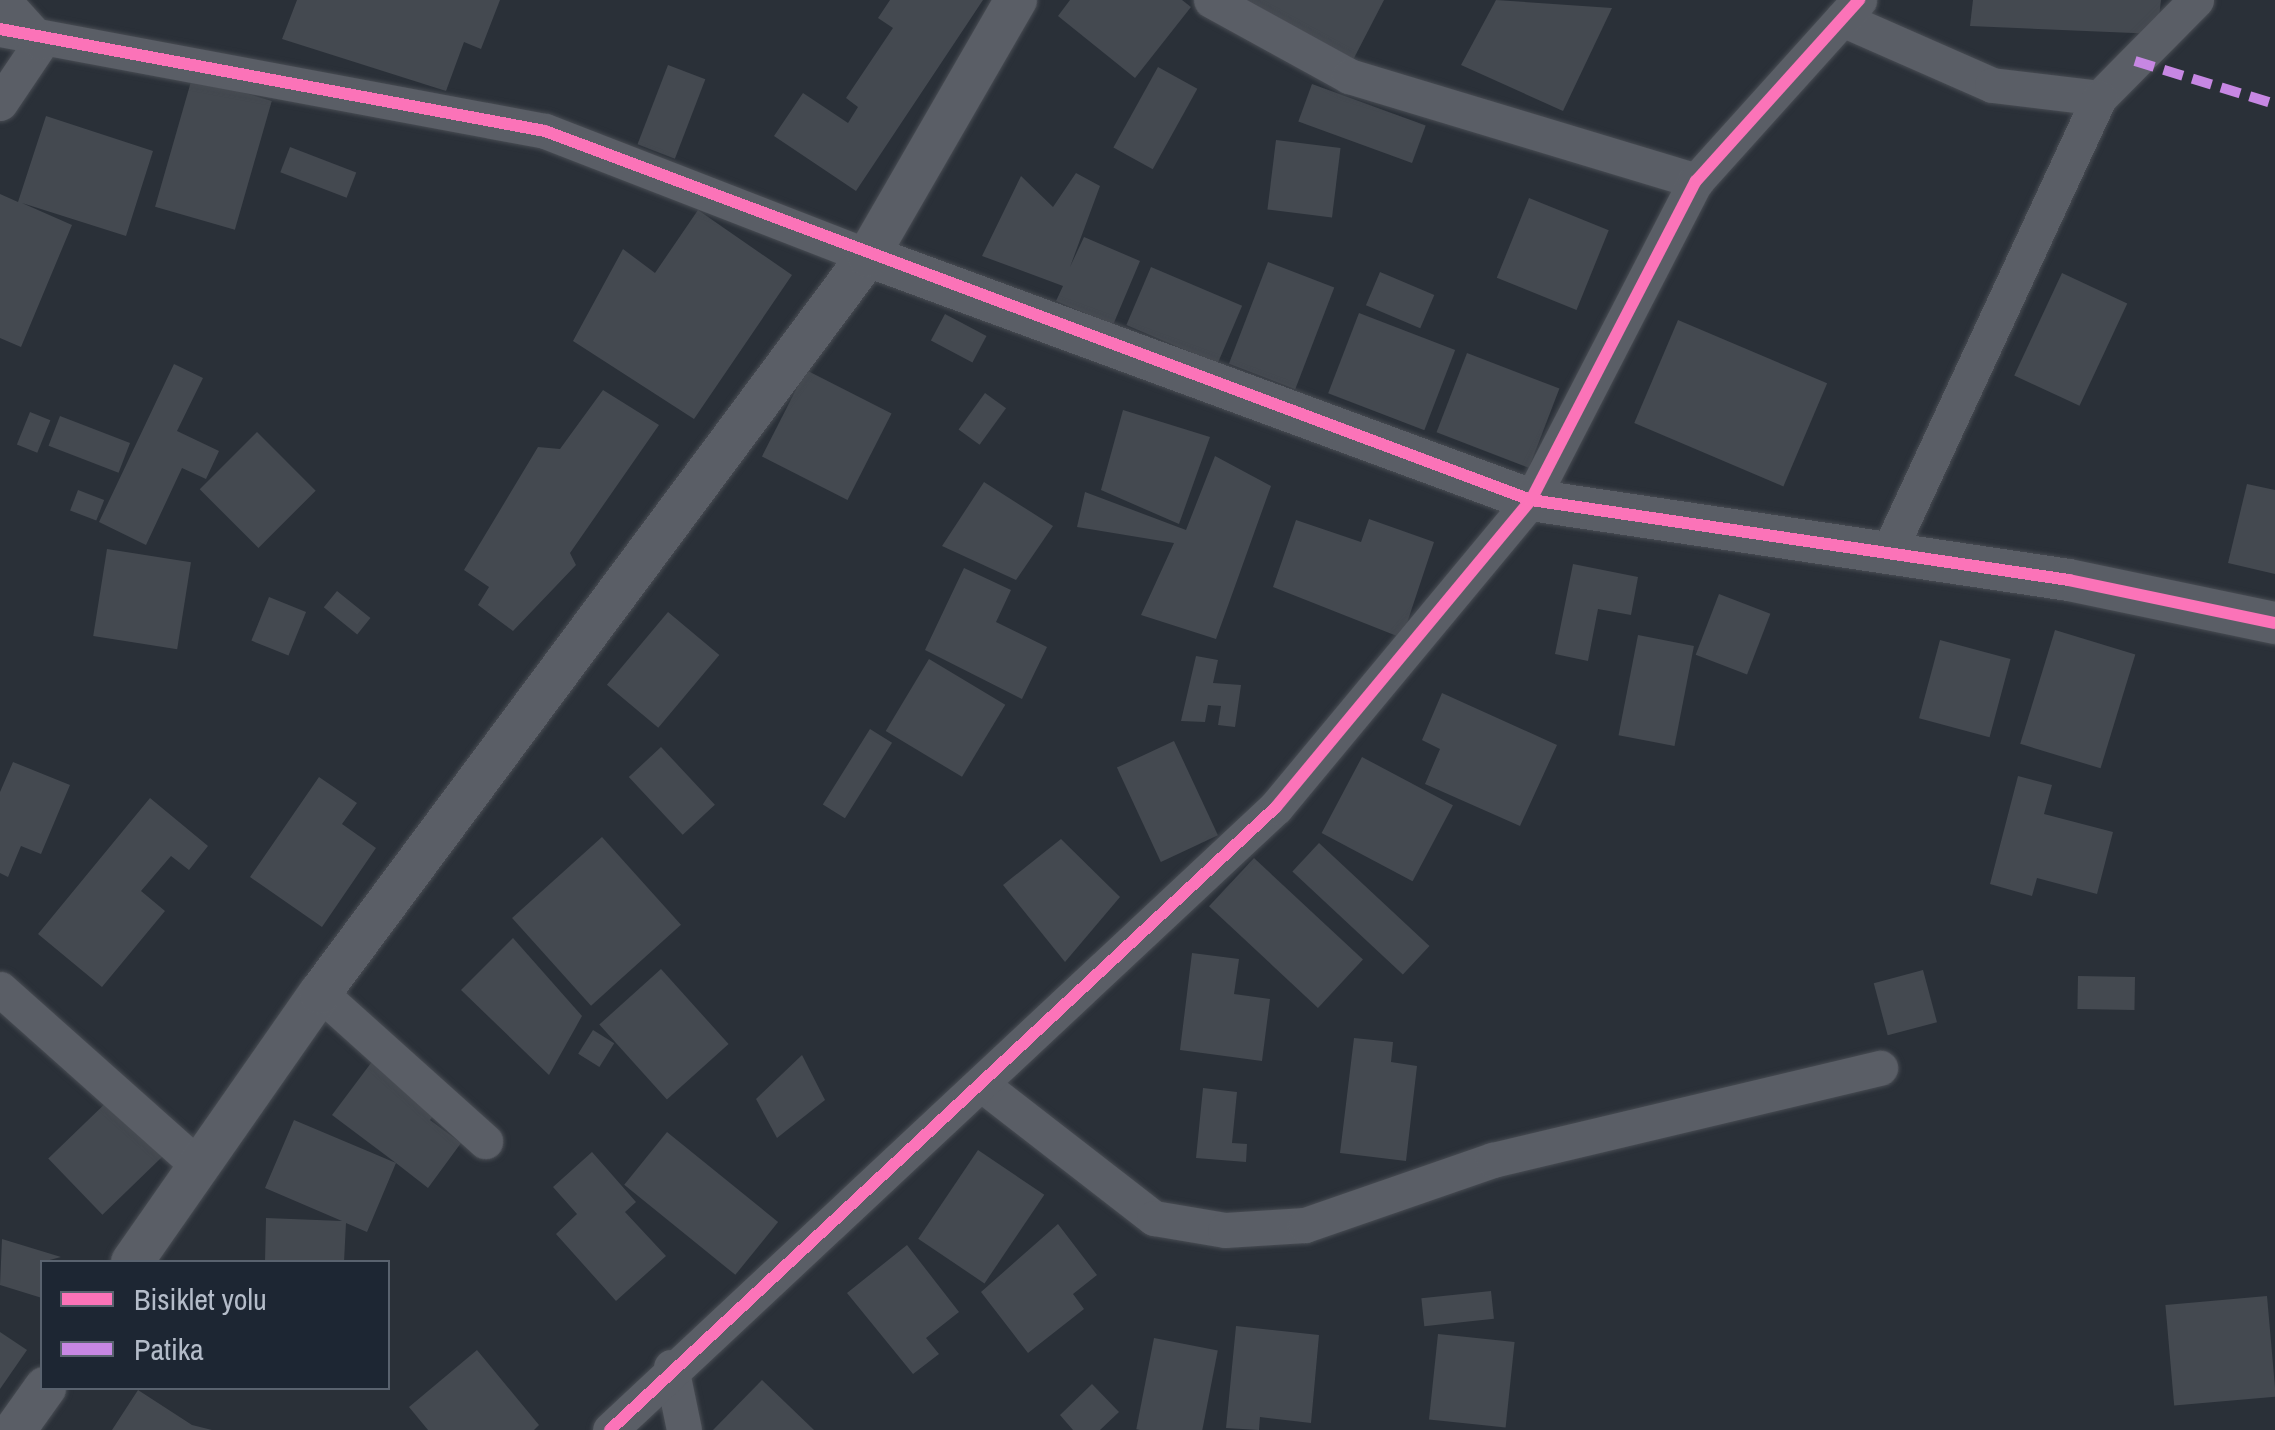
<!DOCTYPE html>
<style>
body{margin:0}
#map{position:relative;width:2275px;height:1430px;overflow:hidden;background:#2a3038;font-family:"Archivo Narrow",sans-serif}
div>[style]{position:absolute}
.building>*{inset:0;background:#444950;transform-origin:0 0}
.roads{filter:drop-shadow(0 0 2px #484c53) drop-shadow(0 0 2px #484c53)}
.minor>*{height:35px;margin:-17.5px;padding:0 17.5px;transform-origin:17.5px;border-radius:17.5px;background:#5a5e66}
.tertiary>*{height:42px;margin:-21px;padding:0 21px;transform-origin:21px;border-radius:21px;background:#5a5e66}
.quiet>*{height:10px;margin-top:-5px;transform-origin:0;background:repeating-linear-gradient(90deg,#c787e3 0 20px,transparent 0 30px)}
.cycleway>*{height:12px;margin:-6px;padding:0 6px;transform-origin:6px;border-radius:6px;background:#fb73b8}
span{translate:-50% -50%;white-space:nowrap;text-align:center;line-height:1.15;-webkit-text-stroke:8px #1d2633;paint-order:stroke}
.legend{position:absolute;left:40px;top:1260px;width:350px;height:130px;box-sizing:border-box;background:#1d2633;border:2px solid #59626f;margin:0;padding:12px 18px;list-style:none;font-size:30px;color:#b4bcc9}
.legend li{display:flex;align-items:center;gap:20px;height:50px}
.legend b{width:50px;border:2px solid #59626f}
</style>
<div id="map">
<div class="building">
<i style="clip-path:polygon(297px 0,500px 0,481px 49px,464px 42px,446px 91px,282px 39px)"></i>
<i style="clip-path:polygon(890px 0,983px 0,856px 191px,774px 136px,803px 93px,848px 123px,858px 107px,846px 98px,893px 28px,878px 18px)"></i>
<i style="clip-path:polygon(1070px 0,1182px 0,1191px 7px,1135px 78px,1058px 16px)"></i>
<i style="clip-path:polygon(1239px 0,1384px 0,1353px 60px)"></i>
<i style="clip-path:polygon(1496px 0,1612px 8px,1563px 111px,1461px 65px)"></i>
<i style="clip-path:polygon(1973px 0,2161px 0,2157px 34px,1970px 26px)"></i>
<i style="left:668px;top:65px;width:40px;height:85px;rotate:21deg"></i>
<i style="left:1158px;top:67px;width:45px;height:92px;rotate:29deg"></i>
<i style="left:192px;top:78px;width:83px;height:134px;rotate:16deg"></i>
<i style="left:1312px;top:84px;width:121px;height:40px;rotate:20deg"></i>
<i style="clip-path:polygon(46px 116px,153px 151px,126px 236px,22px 203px,72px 225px,21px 347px,0 338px,0 194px,18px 202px)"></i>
<i style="left:1276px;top:140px;width:65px;height:70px;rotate:7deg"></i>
<i style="left:290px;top:147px;width:71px;height:27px;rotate:21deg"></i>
<i style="clip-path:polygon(1076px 173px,1100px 186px,1070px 267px,1084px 237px,1140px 261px,1113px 325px,1056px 301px,1063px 286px,982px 256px,1021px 176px,1053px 207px)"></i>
<i style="left:1529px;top:198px;width:86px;height:86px;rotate:22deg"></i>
<i style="clip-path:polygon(698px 210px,792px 275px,694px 419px,573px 341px,623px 249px,655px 273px)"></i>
<i style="left:1268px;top:262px;width:71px;height:109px;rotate:21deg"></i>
<i style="left:1151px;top:267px;width:99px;height:63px;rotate:23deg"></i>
<i style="left:1380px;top:272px;width:59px;height:36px;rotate:23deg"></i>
<i style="left:2062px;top:273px;width:72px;height:113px;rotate:25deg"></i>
<i style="left:1359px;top:313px;width:103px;height:86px;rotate:21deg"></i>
<i style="left:945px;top:314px;width:47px;height:30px;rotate:28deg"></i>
<i style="left:1678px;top:320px;width:162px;height:112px;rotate:23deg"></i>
<i style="left:1467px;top:353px;width:99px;height:85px;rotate:21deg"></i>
<i style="clip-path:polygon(174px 364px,203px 378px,177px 431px,219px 451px,206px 479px,182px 468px,146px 545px,99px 522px)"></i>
<i style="left:806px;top:370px;width:96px;height:97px;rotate:27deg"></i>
<i style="clip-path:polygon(603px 390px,659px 425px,570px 553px,576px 565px,513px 631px,478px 605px,489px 587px,464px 570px,538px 447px,560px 449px)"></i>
<i style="left:985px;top:393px;width:26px;height:45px;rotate:36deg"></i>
<i style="clip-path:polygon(1123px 410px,1210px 437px,1179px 524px,1101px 490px)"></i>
<i style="left:30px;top:412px;width:22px;height:35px;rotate:22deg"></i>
<i style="left:60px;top:416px;width:75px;height:32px;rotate:21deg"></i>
<i style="left:257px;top:432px;width:83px;height:81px;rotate:45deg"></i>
<i style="clip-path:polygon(1215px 456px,1271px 486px,1216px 639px,1141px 615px,1174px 543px,1077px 527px,1085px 492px,1186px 530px)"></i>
<i style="clip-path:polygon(984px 482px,1053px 526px,1016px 580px,942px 546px)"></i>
<i style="clip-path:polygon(2247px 484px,2275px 490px,2275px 574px,2228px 563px)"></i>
<i style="left:78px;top:490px;width:28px;height:22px;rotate:21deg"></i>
<i style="clip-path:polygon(1369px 519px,1434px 542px,1402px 638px,1273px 587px,1296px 520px,1361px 542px)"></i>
<i style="left:107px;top:549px;width:85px;height:88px;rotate:9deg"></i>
<i style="clip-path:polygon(1573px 564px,1638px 577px,1631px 615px,1598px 609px,1588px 661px,1555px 654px)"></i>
<i style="clip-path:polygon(964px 568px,1011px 590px,996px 622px,1047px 647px,1022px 699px,925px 650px)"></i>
<i style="left:337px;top:591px;width:43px;height:21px;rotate:39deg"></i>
<i style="left:1719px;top:594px;width:55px;height:65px;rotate:21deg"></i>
<i style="left:269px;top:597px;width:40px;height:47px;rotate:22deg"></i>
<i style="left:668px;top:612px;width:67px;height:95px;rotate:40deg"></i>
<i style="left:2055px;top:630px;width:84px;height:119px;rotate:17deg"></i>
<i style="left:1638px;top:635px;width:57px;height:102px;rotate:11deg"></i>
<i style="left:1940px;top:640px;width:73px;height:81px;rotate:15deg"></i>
<i style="clip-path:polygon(1196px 656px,1218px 660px,1213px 683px,1241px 685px,1235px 727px,1218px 725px,1221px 706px,1208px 705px,1205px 722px,1181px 721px)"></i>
<i style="left:929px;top:659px;width:89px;height:84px;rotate:31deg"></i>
<i style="clip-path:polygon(1442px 693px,1557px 745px,1520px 826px,1425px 784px,1440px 749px,1422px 740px)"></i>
<i style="left:870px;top:729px;width:26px;height:89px;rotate:32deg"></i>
<i style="left:1174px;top:741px;width:104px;height:63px;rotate:65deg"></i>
<i style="left:661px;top:747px;width:79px;height:44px;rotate:47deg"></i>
<i style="left:1362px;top:757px;width:103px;height:86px;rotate:28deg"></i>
<i style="clip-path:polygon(13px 762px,70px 785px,41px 854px,21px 846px,8px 877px,0 873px,0 792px)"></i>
<i style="clip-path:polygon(2018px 776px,2052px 785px,2044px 814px,2113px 832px,2097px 894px,2037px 878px,2032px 896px,1990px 884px)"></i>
<i style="clip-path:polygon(319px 777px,357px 803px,342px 824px,376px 848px,322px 927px,250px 877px)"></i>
<i style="clip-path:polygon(150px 798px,208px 846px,189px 870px,171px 856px,141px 891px,165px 911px,102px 987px,38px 934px)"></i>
<i style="left:602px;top:837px;width:118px;height:121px;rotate:48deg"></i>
<i style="clip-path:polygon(1061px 839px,1120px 897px,1065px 962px,1003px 885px)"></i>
<i style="left:1319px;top:843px;width:151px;height:39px;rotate:43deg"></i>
<i style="left:1254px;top:858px;width:149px;height:66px;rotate:43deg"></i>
<i style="clip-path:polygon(513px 938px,582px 1016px,549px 1075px,461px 990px)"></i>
<i style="clip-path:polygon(1192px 953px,1239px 959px,1234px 994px,1270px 999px,1262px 1061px,1180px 1050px)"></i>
<i style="left:661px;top:969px;width:101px;height:83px;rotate:48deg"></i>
<i style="left:1923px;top:970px;width:54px;height:51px;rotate:75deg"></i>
<i style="left:2078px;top:976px;width:57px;height:33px;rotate:1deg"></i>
<i style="left:593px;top:1030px;width:25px;height:28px;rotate:32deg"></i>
<i style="clip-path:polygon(1354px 1038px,1393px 1042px,1391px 1062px,1417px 1066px,1406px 1161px,1340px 1153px)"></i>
<i style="clip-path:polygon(377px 1055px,442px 1104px,430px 1120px,461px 1143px,428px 1188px,396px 1163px,367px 1232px,346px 1223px,344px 1262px,265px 1262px,266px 1218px,342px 1221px,265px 1188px,294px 1120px,396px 1163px,332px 1115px)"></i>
<i style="clip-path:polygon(802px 1055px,825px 1100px,777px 1138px,756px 1099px)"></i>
<i style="clip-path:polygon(1203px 1088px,1237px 1092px,1232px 1143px,1247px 1144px,1246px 1162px,1196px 1158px)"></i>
<i style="left:113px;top:1096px;width:78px;height:90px;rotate:46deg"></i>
<i style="left:667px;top:1132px;width:143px;height:68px;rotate:39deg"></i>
<i style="left:978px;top:1150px;width:80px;height:107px;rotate:34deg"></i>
<i style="clip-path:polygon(592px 1152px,636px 1202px,625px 1212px,666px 1256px,616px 1301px,556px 1234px,577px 1214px,553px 1187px)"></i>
<i style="clip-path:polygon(1058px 1224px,1097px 1275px,1073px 1294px,1084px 1309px,1028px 1353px,981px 1292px)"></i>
<i style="clip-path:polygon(2px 1239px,61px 1257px,42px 1262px,42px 1298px,0 1285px)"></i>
<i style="clip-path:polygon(907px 1245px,959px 1312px,926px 1338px,939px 1354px,913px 1374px,847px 1293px)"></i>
<i style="left:1491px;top:1291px;width:28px;height:70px;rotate:84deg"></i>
<i style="left:2267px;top:1296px;width:101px;height:102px;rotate:85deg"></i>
<i style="clip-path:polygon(1236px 1326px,1319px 1335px,1311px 1423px,1260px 1417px,1259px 1430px,1226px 1428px)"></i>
<i style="clip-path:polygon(0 1332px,27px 1350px,0 1389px)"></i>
<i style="left:1438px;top:1334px;width:77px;height:86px;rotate:6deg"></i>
<i style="left:1154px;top:1338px;width:65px;height:93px;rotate:11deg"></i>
<i style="clip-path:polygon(477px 1350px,539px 1425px,534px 1430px,428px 1430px,409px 1407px)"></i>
<i style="clip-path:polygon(762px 1380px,814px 1430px,713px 1430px)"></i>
<i style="clip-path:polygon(1092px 1384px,1119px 1412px,1100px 1430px,1073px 1430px,1060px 1415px)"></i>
<i style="clip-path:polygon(138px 1390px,192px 1425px,212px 1430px,112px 1430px)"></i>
</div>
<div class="roads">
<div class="minor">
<i style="left:1211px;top:0;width:158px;rotate:28.8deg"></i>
<i style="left:1349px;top:76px;width:363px;rotate:16.8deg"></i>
<i style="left:1842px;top:19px;width:164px;rotate:23.7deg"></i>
<i style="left:1992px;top:85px;width:108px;rotate:6.9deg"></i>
<i style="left:2099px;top:98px;width:138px;rotate:-45.3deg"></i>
<i style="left:0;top:29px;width:554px;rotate:10.6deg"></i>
<i style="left:545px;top:131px;width:346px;rotate:21.2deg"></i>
<i style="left:0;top:103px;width:73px;rotate:-56.1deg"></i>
<i style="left:41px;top:42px;width:57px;rotate:-132.1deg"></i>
<i style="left:1888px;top:553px;width:502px;rotate:-65.12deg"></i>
<i style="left:0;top:989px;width:266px;rotate:41.7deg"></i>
<i style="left:320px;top:993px;width:222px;rotate:41.9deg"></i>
<i style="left:981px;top:1084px;width:219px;rotate:37.8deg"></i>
<i style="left:1154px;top:1218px;width:72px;rotate:9.6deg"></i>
<i style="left:1225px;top:1230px;width:80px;rotate:-3.6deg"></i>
<i style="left:1305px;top:1225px;width:199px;rotate:-19.1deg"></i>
<i style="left:1493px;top:1160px;width:398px;rotate:-13.4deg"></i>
<i style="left:671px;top:1367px;width:64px;rotate:78.3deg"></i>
<i style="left:610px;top:1430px;width:912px;rotate:-43.09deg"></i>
<i style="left:1276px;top:807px;width:399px;rotate:-50.3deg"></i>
<i style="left:1531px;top:500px;width:359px;rotate:-62.7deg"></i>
<i style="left:1696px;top:181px;width:244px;rotate:-48deg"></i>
</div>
<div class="tertiary">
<i style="left:868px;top:256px;width:706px;rotate:20.2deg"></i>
<i style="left:1531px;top:500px;width:544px;rotate:8.46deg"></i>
<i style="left:2069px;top:580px;width:210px;rotate:11.8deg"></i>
<i style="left:132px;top:1262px;width:328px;rotate:-55.1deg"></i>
<i style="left:320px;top:993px;width:918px;rotate:-53.37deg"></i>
<i style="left:868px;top:256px;width:296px;rotate:-60deg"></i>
<i style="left:15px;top:1430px;width:52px;rotate:-54.5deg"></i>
</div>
</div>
<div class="quiet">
<i style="left:2135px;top:61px;width:146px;rotate:17.1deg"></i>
</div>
<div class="cycleway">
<i style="left:0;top:29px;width:554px;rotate:10.6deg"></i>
<i style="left:545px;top:131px;width:1053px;rotate:20.52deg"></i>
<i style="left:1531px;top:500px;width:544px;rotate:8.46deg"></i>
<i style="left:2069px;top:580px;width:210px;rotate:11.8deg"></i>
<i style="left:610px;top:1430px;width:912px;rotate:-43.09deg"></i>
<i style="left:1276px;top:807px;width:399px;rotate:-50.3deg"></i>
<i style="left:1531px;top:500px;width:359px;rotate:-62.7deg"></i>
<i style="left:1696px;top:181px;width:244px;rotate:-48deg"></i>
</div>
<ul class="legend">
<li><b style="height:12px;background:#fb73b8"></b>Bisiklet yolu</li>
<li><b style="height:12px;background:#c787e3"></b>Patika</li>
</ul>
</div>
